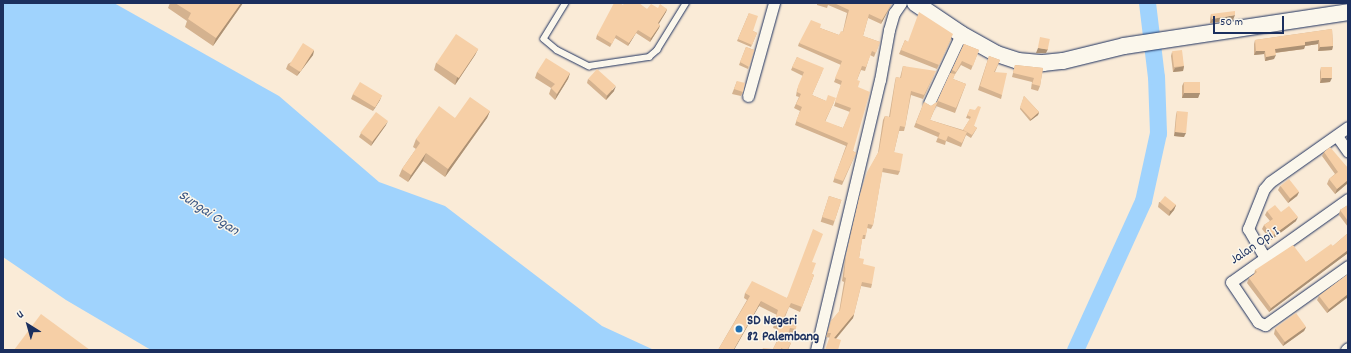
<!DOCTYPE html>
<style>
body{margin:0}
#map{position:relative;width:1351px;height:353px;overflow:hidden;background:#faebd7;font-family:Dekko,sans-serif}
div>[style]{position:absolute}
.water>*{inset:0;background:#a0d3fd}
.river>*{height:17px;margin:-8.5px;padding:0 8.5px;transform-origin:8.5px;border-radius:8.5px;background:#a0d3fd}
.roads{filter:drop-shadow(0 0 1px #1b2f5e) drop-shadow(0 0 1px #1b2f5e)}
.lane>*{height:5.5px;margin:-2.75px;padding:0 2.75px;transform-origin:2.75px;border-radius:2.75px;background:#fbf7ec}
.street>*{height:11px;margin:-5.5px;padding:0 5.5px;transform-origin:5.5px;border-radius:5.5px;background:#fbf7ec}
.secondary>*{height:16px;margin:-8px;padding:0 8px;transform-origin:8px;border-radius:8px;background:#fbf7ec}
.wall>*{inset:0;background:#d4b28f;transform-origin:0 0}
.shaded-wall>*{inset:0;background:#ac9174}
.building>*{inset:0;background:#f6cfa6;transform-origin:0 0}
.dots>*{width:11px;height:11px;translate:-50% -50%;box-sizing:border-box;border:2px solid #fbf7ec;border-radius:50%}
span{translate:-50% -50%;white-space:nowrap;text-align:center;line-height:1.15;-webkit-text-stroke:3px #fbf7ec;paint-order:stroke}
.street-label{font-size:14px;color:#1b2f5e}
.poi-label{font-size:14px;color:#1b2f5e;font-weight:700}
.left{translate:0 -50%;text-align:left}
.water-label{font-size:15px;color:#3c5886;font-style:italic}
.frame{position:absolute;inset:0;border:4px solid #1b2f5e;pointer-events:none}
.north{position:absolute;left:8px;top:305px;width:40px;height:40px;-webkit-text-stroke:3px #fbf7ec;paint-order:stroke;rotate:323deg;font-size:11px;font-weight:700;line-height:16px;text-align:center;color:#1b2f5e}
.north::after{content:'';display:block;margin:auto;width:14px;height:18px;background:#1b2f5e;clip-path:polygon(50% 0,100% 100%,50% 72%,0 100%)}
.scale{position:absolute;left:1213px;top:16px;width:71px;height:18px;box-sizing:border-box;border:2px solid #1b2f5e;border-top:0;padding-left:5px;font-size:12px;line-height:14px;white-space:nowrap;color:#1b2f5e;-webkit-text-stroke:3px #fbf7ec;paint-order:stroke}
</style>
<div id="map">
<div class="water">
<i style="clip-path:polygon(3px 3px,114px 3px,279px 96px,379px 182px,445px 206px,602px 326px,654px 350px,151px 350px,66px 300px,3px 257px)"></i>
</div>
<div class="river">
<i style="left:1075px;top:350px;width:164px;rotate:-65.5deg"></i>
<i style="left:1143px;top:201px;width:70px;rotate:-77.6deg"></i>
<i style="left:1158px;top:133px;width:56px;rotate:-92deg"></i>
<i style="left:1156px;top:77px;width:75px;rotate:-96.9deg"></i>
</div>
<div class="roads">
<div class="lane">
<i style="left:566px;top:3px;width:42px;rotate:121.4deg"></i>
<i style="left:544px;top:39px;width:17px;rotate:40deg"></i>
<i style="left:557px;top:50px;width:36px;rotate:27deg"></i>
<i style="left:589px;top:66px;width:61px;rotate:-8.5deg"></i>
<i style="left:649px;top:57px;width:11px;rotate:-41deg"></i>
<i style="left:657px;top:50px;width:55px;rotate:-58.3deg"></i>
</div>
<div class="street">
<i style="left:748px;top:96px;width:97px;rotate:-74.4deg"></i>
<i style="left:929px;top:103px;width:76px;rotate:-65.1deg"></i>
<i style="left:1337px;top:136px;width:19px;rotate:55deg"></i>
<i style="left:1348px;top:199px;width:143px;rotate:144.6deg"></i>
<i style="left:1231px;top:282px;width:48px;rotate:56deg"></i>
<i style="left:1258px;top:322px;width:8px;rotate:23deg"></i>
<i style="left:1265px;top:325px;width:102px;rotate:-35.4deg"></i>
<i style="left:1265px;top:258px;width:34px;rotate:-120deg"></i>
<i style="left:1248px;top:229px;width:43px;rotate:-68.2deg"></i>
<i style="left:1264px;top:189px;width:9px;rotate:-49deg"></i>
<i style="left:1270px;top:182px;width:95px;rotate:-35.2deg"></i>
<i style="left:816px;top:350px;width:277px;rotate:-76.7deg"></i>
<i style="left:880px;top:80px;width:51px;rotate:-79.8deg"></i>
<i style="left:889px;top:30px;width:18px;rotate:-74deg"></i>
<i style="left:894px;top:13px;width:12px;rotate:-55deg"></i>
<i style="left:1346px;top:350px;width:3px;rotate:-45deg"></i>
</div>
<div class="secondary">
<i style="left:915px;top:3px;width:55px;rotate:34deg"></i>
<i style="left:961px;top:34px;width:41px;rotate:29.1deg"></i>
<i style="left:997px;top:54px;width:22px;rotate:18deg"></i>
<i style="left:1018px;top:61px;width:25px;rotate:5deg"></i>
<i style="left:1043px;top:63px;width:20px;rotate:-6deg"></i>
<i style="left:1063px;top:61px;width:63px;rotate:-13.8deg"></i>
<i style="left:1124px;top:46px;width:227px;rotate:-8.6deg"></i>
</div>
</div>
<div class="wall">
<i style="clip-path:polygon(170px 3px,243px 3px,213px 46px,185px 27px,187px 21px,168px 8px)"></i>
<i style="clip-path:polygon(817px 3px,892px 3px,881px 24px,868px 18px,863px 36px,880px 42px,874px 57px,870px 55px,865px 71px,861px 70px,857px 80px,858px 87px,853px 151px,856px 153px,842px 185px,833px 182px,846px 146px,795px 125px,800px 111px,794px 108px,799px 97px,796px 96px,797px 90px,803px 76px,791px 70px,797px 57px,822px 72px,812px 95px,826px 101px,834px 102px,825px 122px,843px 128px,850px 112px,834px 106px,841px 85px,834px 82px,841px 65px,798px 46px,799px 43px,820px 28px,839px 35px,843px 31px,847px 13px,828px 5px,827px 8px,817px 5px)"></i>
<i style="clip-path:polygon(623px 5px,647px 9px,658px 8px,667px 9px,666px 12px,658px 24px,660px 25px,659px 28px,650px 42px,636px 33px,628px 46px,615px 38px,610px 47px,596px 39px,597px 35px)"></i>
<i style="clip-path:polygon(749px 13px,753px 31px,757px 33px,751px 47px,737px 41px)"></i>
<i style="clip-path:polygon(1211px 14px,1233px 20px,1210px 23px,1210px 19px)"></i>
<i style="clip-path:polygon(1332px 29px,1333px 46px,1332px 50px,1318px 51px,1318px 44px,1305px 46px,1304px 49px,1275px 53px,1274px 59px,1265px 61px,1264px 54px,1254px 55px,1254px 44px,1255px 40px)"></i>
<i style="clip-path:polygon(951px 39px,937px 69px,899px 54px,905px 40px,908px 42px)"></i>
<i style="clip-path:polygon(964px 44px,979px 50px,971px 70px,961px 65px,954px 76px,953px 79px,966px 84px,955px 113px,936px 106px,930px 120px,963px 130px,970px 119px,966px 118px,970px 109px,974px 126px,977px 128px,971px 138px,966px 135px,961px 147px,946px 141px,945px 145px,936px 142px,938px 137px,914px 127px,924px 102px,931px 106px,937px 102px)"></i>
<i style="clip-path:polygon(746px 47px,754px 50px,748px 69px,739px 65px)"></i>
<i style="clip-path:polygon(478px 49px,475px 55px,455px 85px,434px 70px,436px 63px)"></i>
<i style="clip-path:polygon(314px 50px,313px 55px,297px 76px,286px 69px,288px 64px)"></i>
<i style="clip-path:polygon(1172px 52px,1184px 66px,1183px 71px,1173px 72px,1171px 56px)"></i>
<i style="clip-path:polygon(989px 56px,1000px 60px,995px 72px,1002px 95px,1001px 99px,978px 90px)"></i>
<i style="clip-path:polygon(1015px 65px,1043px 68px,1040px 86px,1038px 91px,1031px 89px,1032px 82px,1012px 77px)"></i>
<i style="clip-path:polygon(903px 66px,934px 75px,923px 99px,911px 95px,905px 127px,904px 131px,899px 131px,894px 152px,900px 171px,898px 175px,882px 172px,873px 225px,871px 229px,867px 228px,865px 239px,862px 239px,859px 258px,872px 284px,871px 288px,861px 286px,853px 318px,836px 339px,826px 337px,831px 321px,839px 312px,844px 282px,842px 281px,845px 260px,859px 199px,866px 176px,878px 153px,883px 120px,885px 116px,889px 117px,895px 81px,896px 77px,900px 78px)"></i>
<i style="clip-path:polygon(1321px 67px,1330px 82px,1320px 83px,1320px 72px)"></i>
<i style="clip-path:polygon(537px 72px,570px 73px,568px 79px,555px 100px,549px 94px,551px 88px,535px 78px)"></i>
<i style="clip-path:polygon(588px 79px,614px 91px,606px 100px,587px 83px)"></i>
<i style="clip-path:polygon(737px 81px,743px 92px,741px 96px,732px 94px)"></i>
<i style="clip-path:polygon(1184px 82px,1200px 93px,1198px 98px,1182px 98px,1182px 86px)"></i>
<i style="clip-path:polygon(353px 94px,380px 100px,373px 111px,351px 99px)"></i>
<i style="clip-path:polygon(1024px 96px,1039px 112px,1038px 115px,1030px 121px,1020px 109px)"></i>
<i style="clip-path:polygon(490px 111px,487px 118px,445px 177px,423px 161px,408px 182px,399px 176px,402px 169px,416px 149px,413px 147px,416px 139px,455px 118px)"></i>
<i style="clip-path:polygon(1177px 111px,1184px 137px,1174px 136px,1176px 115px)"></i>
<i style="clip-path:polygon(386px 125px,371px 146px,359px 137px,361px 133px)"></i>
<i style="clip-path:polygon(1324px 152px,1348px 168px,1348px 183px,1335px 194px,1327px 184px,1329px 179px,1335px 174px,1322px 156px)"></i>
<i style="clip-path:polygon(1280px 186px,1299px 192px,1297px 196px,1288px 203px,1278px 190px)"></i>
<i style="left:829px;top:196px;width:13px;height:27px;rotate:18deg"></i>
<i style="clip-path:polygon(1159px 202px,1176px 205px,1174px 210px,1169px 216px,1158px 207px)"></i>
<i style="clip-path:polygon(1348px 205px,1348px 227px,1339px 215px,1340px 210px)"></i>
<i style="clip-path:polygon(1267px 211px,1281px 212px,1296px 221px,1271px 240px,1262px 229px,1264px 225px,1270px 221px,1265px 215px)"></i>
<i style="clip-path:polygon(1348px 233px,1348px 253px,1269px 312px,1247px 283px,1249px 278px,1254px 275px,1255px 270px,1306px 262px,1333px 246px)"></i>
<i style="clip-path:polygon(812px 262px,812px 274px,814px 275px,800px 312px,789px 307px,785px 317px,796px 329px,794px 334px,789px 333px,786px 341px,791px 343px,788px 350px,762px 350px,773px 349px,777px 341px,774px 340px,777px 329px,773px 328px,777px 315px,759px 306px,718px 350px,747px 300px,744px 298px,745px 293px,787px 298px)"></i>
<i style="clip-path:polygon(1348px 274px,1348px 297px,1327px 313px,1317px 300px,1319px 296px)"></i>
<i style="clip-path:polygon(1306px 327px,1304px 331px,1283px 346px,1274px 334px,1275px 329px)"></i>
</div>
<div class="shaded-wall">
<i style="clip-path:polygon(241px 3px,243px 3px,213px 46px,216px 38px)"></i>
<i style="clip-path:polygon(892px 3px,881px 24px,882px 20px)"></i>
<i style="clip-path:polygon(667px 9px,666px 12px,657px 27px,658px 23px)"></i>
<i style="clip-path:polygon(1235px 15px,1233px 20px,1210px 23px,1212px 19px)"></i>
<i style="clip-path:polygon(660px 25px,659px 28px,650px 42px,651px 38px)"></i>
<i style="clip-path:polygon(638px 30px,636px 33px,628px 46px,629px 43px)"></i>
<i style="clip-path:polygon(1319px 40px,1318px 44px,1305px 46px,1304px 49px,1273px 53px,1275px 49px,1305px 42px)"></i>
<i style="clip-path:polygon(1333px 46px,1332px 50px,1318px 51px,1320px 47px)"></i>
<i style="clip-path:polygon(1038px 48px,1048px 49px,1046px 53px,1036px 53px)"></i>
<i style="clip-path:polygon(478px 49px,475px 55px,455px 85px,457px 78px)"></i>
<i style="clip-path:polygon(314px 50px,313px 55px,297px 76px,299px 72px)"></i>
<i style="clip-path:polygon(1256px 51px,1265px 51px,1264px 54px,1254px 55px)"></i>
<i style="clip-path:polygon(1276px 55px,1274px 59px,1265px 61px,1266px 57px)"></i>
<i style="clip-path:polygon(1184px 66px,1183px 71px,1173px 72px,1175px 68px)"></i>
<i style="clip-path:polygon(570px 73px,568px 79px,555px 100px,557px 94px)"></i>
<i style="clip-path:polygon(1322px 78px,1332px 78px,1330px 82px,1320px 83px)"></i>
<i style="clip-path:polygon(616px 86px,614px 91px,606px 100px,607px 96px)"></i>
<i style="clip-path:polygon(1184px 93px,1200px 93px,1198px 98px,1182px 98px)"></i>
<i style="clip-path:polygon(382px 95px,380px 100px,373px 111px,375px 107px)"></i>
<i style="clip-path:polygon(490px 111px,487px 118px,445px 177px,448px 169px)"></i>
<i style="clip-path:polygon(1039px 112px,1038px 115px,1030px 121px,1031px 119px)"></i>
<i style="clip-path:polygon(388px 121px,386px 125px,371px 146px,373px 141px)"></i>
<i style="clip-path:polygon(1175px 132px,1186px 133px,1184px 137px,1174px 136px)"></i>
<i style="clip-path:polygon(426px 153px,423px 161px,408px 182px,411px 175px)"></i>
<i style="clip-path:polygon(1348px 180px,1348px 183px,1335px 194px,1337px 189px)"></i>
<i style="clip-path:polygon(1299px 192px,1297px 196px,1288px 203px,1290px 199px)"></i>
<i style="clip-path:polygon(1176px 205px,1174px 210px,1169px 216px,1170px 211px)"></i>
<i style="clip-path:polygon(1298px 217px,1296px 221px,1271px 240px,1272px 236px)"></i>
<i style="clip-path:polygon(1348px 250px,1348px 253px,1269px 312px,1271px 308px)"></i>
<i style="clip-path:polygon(1348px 294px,1348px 297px,1327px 313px,1329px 309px)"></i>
<i style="clip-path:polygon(761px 301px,759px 306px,734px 350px,733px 350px)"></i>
<i style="clip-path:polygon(854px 314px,853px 318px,833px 342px,834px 338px)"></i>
<i style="clip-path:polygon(1306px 327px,1304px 331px,1283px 346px,1285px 341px)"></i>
</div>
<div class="building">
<i style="clip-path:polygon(175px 3px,241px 3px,216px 38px,188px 19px,191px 13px)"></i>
<i style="clip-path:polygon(614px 3px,620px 3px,623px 5px,624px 3px,639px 3px,647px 9px,651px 4px,658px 8px,660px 4px,667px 9px,658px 23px,660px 25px,651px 38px,638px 30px,629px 43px,616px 35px,612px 44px,597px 35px)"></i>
<i style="clip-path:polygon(834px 3px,892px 3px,882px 20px,869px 14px,863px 36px,880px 42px,876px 53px,872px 51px,866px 67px,862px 66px,857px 80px,860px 81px,858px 87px,870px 92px,853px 151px,856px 153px,843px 181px,834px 178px,848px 143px,796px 121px,802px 107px,796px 104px,801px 94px,797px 92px,798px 86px,804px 72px,792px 67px,797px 57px,824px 68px,812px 95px,826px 101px,828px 95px,836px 98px,825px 121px,843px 128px,851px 108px,835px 102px,842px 81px,835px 78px,842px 61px,799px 43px,811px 20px,821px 24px,820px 28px,839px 35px,841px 31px,843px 32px,849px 10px)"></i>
<i style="clip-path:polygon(1235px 11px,1235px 15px,1212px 19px,1211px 14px)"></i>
<i style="clip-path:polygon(919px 12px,953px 34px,939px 65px,901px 50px,905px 40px,908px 42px)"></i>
<i style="clip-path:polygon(749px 13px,758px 16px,753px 31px,757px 33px,752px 45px,738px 39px)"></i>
<i style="clip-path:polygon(1332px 29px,1333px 46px,1320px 47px,1319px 40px,1305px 42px,1305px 45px,1275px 49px,1276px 55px,1266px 57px,1265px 51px,1256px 51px,1255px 40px)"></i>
<i style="left:456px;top:34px;width:27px;height:35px;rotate:34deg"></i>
<i style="left:1040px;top:37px;width:10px;height:11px;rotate:11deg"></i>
<i style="left:303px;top:43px;width:13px;height:26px;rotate:32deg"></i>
<i style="clip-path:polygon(964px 44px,979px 50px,973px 66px,962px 61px,956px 72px,952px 70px)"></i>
<i style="clip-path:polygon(746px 47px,754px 50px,749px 67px,740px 62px)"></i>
<i style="left:1182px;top:50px;width:16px;height:10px;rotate:83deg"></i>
<i style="clip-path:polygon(989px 56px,1000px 60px,994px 72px,1007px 73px,1002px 95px,980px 86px)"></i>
<i style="clip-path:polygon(546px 58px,570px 73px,557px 94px,551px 88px,555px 84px,537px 72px)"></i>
<i style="clip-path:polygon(1015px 65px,1043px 68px,1040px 86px,1032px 84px,1034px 78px,1013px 73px)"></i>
<i style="clip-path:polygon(903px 66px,936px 71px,924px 95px,911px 91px,905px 127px,900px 126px,894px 152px,903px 154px,900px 171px,883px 168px,873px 225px,868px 224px,866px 235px,863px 235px,859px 258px,864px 259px,863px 264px,875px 267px,872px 284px,862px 282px,854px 314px,834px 338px,841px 340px,838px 350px,825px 350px,831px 333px,828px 333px,831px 321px,840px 310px,846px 278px,844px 277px,846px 256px,860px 195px,867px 172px,879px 151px,885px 116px,890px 117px,896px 77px,901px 78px)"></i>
<i style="left:1321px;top:67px;width:11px;height:11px"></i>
<i style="left:597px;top:69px;width:25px;height:13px;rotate:42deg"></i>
<i style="clip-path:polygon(950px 73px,955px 74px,953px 79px,966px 84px,956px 108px,938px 101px,930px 120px,967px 132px,962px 143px,948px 136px,946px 141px,938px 138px,940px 133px,916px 123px,924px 102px,931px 106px,937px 102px)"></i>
<i style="clip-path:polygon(737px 81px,745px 83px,743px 92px,734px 89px)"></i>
<i style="left:360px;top:82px;width:26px;height:14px;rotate:31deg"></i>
<i style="left:1184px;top:82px;width:16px;height:11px"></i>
<i style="clip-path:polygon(1024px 96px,1039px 112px,1031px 119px,1020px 107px)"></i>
<i style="clip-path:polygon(470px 97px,490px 111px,448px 169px,426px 153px,411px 175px,402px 169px,420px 143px,416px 139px,439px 106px,455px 118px)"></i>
<i style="clip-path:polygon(978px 106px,981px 107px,974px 126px,977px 128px,972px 135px,967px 132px,963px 130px,971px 117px,967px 115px,970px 109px,975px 110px)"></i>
<i style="left:1177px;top:111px;width:11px;height:21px;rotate:5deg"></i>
<i style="left:376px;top:112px;width:15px;height:26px;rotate:37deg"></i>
<i style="clip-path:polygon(1330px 147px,1348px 168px,1348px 180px,1337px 189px,1329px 179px,1338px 172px,1324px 152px)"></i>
<i style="left:1289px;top:179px;width:16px;height:11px;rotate:52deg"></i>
<i style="left:829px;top:196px;width:13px;height:22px;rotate:18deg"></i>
<i style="left:1165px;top:196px;width:14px;height:8px;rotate:39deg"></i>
<i style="clip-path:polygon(1275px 205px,1281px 212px,1289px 206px,1298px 217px,1272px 236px,1264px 225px,1273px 219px,1267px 211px)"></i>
<i style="clip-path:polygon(1348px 205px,1348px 221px,1340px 210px)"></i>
<i style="clip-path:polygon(813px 229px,823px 234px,812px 262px,816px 263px,812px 274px,814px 275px,802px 307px,791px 303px,784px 317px,797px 322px,796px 329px,790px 328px,786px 341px,791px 343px,787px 350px,785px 350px,781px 348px,781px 350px,762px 350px,763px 348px,773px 349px,780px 336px,776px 335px,779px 325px,774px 323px,778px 310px,761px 301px,734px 349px,736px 350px,718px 350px,750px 296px,745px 293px,752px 281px,787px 298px)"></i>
<i style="clip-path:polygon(1348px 233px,1348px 250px,1271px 308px,1249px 278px,1257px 272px,1255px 270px,1293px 245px,1306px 262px,1331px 244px,1333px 246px)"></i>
<i style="clip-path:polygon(1348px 274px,1348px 294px,1329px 309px,1319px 296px)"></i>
<i style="left:1296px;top:313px;width:17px;height:26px;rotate:54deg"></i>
<i style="clip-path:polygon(41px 314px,90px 350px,14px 350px)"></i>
</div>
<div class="dots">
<i style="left:739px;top:329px;background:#1f6fb2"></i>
</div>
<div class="street-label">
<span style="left:1255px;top:246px;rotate:-34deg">Jalan Opi I</span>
</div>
<div class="poi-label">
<span class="left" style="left:747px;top:329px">SD Negeri<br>82 Palembang</span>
</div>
<div class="water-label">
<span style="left:208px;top:214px;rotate:34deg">Sungai Ogan</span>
</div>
<div class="frame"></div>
<div class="north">U</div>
<div class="scale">50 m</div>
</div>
